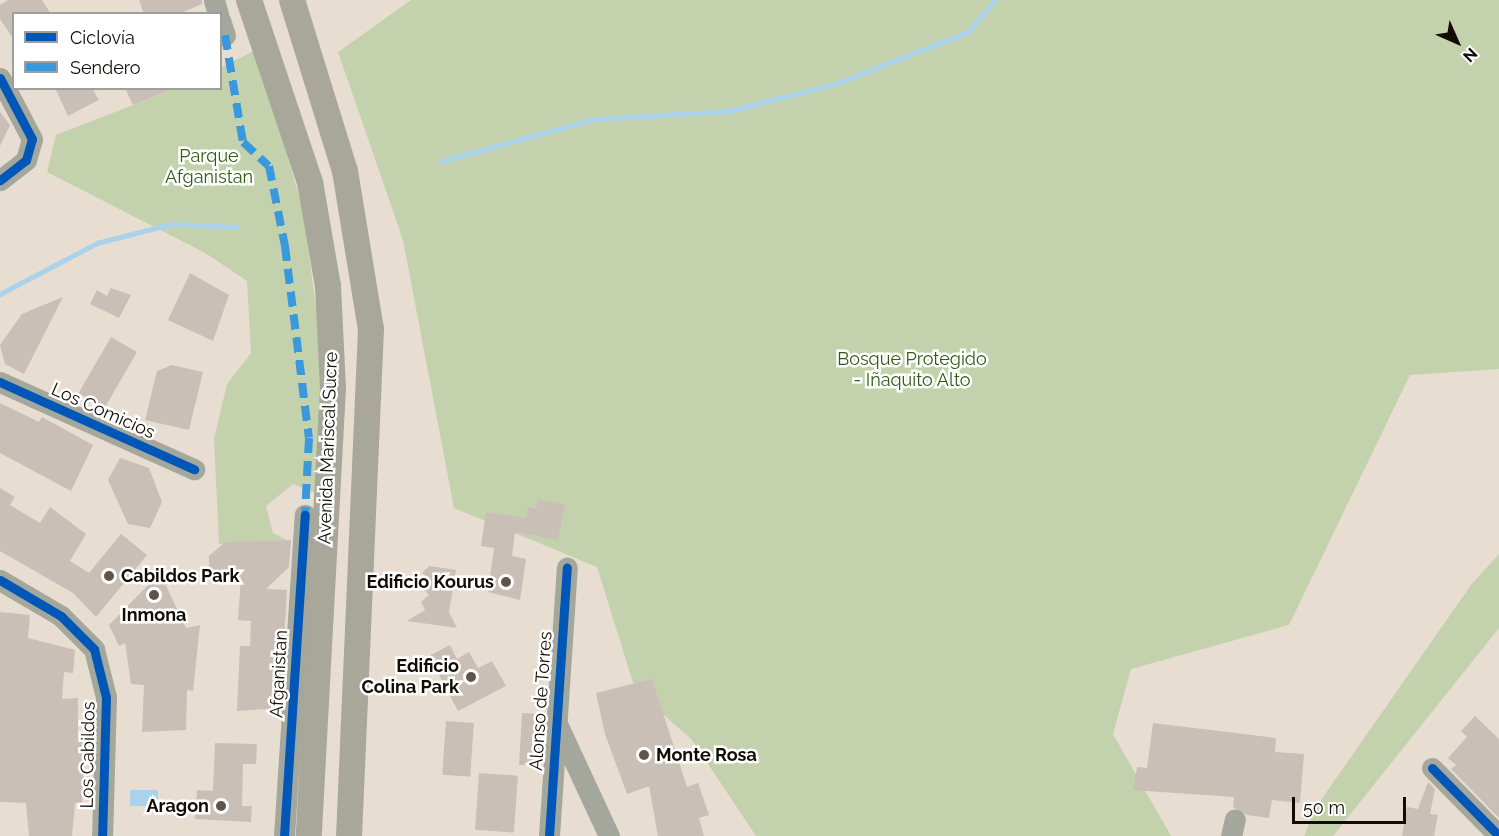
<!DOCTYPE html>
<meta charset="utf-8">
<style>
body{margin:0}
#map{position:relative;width:1499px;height:836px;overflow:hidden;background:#e8ddd1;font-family:Raleway,sans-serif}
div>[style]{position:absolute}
.green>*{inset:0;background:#c3d2ad}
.water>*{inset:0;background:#aad2ea;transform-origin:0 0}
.stream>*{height:4.5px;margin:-2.25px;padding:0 2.25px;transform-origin:2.25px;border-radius:2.25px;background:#aad2ea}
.building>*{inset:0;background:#c9bfb7;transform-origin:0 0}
.minor>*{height:21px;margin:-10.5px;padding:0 10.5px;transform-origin:10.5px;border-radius:10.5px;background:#a4a79b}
.major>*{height:26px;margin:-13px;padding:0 13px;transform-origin:13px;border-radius:13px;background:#a8a79a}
.quiet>*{height:8px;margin-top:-4px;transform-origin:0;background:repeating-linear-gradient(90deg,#3a99dd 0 15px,transparent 0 23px)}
.cycleway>*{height:9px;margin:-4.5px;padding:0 4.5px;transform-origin:4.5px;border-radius:4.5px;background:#0057b8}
.dots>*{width:16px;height:16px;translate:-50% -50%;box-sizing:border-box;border:3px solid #fff;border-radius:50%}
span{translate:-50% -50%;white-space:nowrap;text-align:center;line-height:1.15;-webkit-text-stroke:5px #fff;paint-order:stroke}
.park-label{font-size:18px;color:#325a14}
.street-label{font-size:18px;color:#120c05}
.poi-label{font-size:18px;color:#120c05;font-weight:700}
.left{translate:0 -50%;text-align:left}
.right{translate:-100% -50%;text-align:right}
.legend{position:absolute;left:12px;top:12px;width:210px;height:78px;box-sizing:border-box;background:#fff;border:2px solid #a09e9b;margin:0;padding:8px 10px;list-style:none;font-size:18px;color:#120c05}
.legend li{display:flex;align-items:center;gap:12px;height:30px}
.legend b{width:30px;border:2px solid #a09e9b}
.north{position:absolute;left:1427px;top:12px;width:60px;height:60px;-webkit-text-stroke:4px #fff;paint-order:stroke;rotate:135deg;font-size:16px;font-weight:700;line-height:24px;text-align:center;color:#120c05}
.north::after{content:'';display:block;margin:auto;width:21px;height:27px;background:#120c05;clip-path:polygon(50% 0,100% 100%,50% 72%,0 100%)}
.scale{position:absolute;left:1292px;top:797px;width:114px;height:27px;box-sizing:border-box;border:3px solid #120c05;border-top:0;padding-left:8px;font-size:18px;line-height:21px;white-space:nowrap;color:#120c05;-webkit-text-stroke:4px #fff;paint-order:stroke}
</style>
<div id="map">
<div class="green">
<i style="clip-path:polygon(411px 0,1499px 0,1499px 369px,1410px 375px,1289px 625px,1131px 669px,1113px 734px,1171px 836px,756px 836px,692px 740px,635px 689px,597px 567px,454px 508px,403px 240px,338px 52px)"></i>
<i style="clip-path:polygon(256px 50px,303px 209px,323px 361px,326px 497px,293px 484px,266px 506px,273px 533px,287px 540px,219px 544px,214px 439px,227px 384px,251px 353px,247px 281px,207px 254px,47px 172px,56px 135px,174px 89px,220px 88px,221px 67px)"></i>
<i style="clip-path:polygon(1499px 554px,1499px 628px,1333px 836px,1304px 836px,1316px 807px,1471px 585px)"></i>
</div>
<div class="water">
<i style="left:130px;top:790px;width:28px;height:16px"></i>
</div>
<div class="stream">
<i style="left:442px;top:161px;width:159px;rotate:-15.4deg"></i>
<i style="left:595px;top:119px;width:134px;rotate:-3.4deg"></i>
<i style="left:729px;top:111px;width:109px;rotate:-14.3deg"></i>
<i style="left:835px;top:84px;width:143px;rotate:-21.4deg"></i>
<i style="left:968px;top:32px;width:42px;rotate:-49.8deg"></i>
<i style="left:0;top:294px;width:110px;rotate:-27.7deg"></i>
<i style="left:97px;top:243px;width:76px;rotate:-14.4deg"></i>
<i style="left:171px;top:224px;width:66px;rotate:2.6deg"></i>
</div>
<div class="building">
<i style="clip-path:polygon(8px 0,42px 0,51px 14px,14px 14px,14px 40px,0 19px,0 5px)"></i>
<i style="clip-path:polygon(139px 0,202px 0,202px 4px,179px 14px,144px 14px)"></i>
<i style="clip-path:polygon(55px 88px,92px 88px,99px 100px,68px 116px)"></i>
<i style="clip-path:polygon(125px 88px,173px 88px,173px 89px,133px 105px)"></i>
<i style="clip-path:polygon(0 112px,10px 125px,0 146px)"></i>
<i style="clip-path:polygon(190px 273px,229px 295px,213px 341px,168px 320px)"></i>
<i style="clip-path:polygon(111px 288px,131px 295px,119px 318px,90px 304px,97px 290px,107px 296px)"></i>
<i style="clip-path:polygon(63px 297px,24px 374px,5px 364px,0 345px,22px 314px)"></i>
<i style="left:111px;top:337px;width:30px;height:65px;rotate:30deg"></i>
<i style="clip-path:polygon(172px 365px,203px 372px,189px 430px,145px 420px,157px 371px)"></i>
<i style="clip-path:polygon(0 403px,39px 422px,42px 417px,93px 445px,71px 491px,0 453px)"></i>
<i style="clip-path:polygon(120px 458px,149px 468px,162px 502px,150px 528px,128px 524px,108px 480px)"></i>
<i style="clip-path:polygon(0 488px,15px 497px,10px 505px,40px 523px,50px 507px,86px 534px,70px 561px,89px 573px,121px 534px,147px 555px,96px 617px,73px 593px,0 551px)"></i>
<i style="clip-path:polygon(538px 500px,565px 505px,558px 540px,515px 532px,512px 556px,526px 559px,520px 600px,488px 592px,494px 548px,481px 546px,486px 512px,526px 518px,528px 507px,536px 509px)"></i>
<i style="clip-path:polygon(291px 540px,289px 567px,266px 589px,287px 590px,280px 708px,237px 711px,240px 646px,250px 646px,251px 621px,238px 620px,241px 577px,209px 571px,209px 556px,225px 542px)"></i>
<i style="clip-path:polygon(429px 566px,456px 570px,449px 612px,457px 628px,407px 621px,425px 610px,421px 602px,429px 595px,422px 588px,431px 580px,422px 573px)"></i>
<i style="clip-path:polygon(160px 573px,186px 628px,200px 625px,193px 691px,187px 690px,186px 730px,142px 732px,144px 685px,131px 684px,125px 643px,119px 646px,109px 625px)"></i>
<i style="clip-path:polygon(0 612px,30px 615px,28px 638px,75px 650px,73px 673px,64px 672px,62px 699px,78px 698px,78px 733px,86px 734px,82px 803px,75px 803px,72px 836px,29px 836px,26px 803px,0 802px)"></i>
<i style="clip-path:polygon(450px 645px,457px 659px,469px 652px,478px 668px,492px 661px,506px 686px,458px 711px,429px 656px)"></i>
<i style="clip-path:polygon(652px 679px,687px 787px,698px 783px,709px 815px,699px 818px,704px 836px,658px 836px,649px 786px,627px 794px,605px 734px,596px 693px)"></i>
<i style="clip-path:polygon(522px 713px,544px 714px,541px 761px,535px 765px,519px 765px)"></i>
<i style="clip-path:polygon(1475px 716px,1499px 739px,1499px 818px,1451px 769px,1456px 765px,1448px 758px,1467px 737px,1461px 731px)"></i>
<i style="left:446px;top:721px;width:28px;height:54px;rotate:4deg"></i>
<i style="clip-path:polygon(1153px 723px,1276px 738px,1275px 752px,1304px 754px,1300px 803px,1272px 800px,1269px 818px,1247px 815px,1233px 807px,1234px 797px,1133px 790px,1137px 767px,1147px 768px)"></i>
<i style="clip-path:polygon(215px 743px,257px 744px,256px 764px,243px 764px,242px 806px,252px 806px,251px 822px,195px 819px,197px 790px,213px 791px)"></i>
<i style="left:479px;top:773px;width:39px;height:57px;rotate:4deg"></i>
<i style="clip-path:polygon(1428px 782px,1435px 789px,1430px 814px,1438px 815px,1434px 836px,1402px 836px,1407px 807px,1418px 809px)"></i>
</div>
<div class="minor">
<i style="left:214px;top:0;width:15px;rotate:74deg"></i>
<i style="left:220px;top:20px;width:16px;rotate:72deg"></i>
<i style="left:0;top:78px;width:69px;rotate:62.3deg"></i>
<i style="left:32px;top:139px;width:22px;rotate:106deg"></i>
<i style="left:26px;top:160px;width:33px;rotate:142deg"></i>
<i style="left:0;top:382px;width:213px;rotate:24.2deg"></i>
<i style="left:0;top:580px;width:71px;rotate:30.5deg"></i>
<i style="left:61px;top:616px;width:47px;rotate:45deg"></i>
<i style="left:94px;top:649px;width:49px;rotate:76deg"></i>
<i style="left:106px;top:697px;width:139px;rotate:91.6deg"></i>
<i style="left:558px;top:726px;width:121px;rotate:65.1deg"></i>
<i style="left:1432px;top:768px;width:95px;rotate:45.4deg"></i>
<i style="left:284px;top:836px;width:322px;rotate:-86.3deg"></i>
<i style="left:549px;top:836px;width:269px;rotate:-86.2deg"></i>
<i style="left:1231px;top:836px;width:17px;rotate:-77deg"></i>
</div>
<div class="major">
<i style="left:249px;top:0;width:192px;rotate:71.5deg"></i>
<i style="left:310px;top:182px;width:106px;rotate:80.2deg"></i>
<i style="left:328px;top:286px;width:102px;rotate:87.2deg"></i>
<i style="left:333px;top:388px;width:449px;rotate:93.1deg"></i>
<i style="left:292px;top:0;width:179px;rotate:72.8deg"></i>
<i style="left:345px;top:171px;width:160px;rotate:80.7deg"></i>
<i style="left:371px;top:329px;width:507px;rotate:92.48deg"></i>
</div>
<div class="quiet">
<i style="left:225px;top:35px;width:109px;rotate:80.5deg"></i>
<i style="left:243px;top:142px;width:35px;rotate:43deg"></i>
<i style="left:269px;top:166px;width:82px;rotate:78.7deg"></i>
<i style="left:285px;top:246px;width:193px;rotate:82.9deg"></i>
<i style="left:309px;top:438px;width:77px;rotate:93deg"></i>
</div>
<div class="cycleway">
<i style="left:0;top:78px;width:69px;rotate:62.3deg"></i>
<i style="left:32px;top:139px;width:22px;rotate:106deg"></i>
<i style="left:26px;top:160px;width:33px;rotate:142deg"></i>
<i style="left:0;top:382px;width:213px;rotate:24.2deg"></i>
<i style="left:0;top:580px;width:71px;rotate:30.5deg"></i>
<i style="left:61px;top:616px;width:47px;rotate:45deg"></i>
<i style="left:94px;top:649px;width:49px;rotate:76deg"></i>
<i style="left:106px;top:697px;width:139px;rotate:91.6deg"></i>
<i style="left:1432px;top:768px;width:95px;rotate:45.4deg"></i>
<i style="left:284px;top:836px;width:322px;rotate:-86.3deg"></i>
<i style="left:549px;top:836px;width:269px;rotate:-86.2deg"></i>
</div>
<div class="dots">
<i style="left:109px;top:576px;background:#5d554c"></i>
<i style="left:506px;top:582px;background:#5d554c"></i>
<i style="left:154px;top:595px;background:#5d554c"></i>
<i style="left:471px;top:677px;background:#5d554c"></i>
<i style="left:644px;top:755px;background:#5d554c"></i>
<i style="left:221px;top:806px;background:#5d554c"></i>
</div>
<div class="park-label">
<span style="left:209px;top:167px">Parque<br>Afganistan</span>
<span style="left:912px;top:370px">Bosque Protegido<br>- Iñaquito Alto</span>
</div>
<div class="street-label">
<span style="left:103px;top:411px;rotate:24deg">Los Comicios</span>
<span style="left:328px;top:448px;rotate:-88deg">Avenida Mariscal Sucre</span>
<span style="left:279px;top:674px;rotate:-87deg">Afganistan</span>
<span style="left:541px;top:701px;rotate:-86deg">Alonso de Torres</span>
<span style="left:88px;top:755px;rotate:-89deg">Los Cabildos</span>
</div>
<div class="poi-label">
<span class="left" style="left:121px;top:576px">Cabildos Park</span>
<span class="right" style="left:494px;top:582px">Edificio Kourus</span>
<span style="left:154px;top:615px">Inmona</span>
<span class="right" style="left:459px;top:677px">Edificio<br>Colina Park</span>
<span class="left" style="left:656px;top:755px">Monte Rosa</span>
<span class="right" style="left:209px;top:806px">Aragon</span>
</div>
<ul class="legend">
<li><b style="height:8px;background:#0057b8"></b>Ciclovía</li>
<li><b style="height:8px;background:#3a99dd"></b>Sendero</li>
</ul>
<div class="north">N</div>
<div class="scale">50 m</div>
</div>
